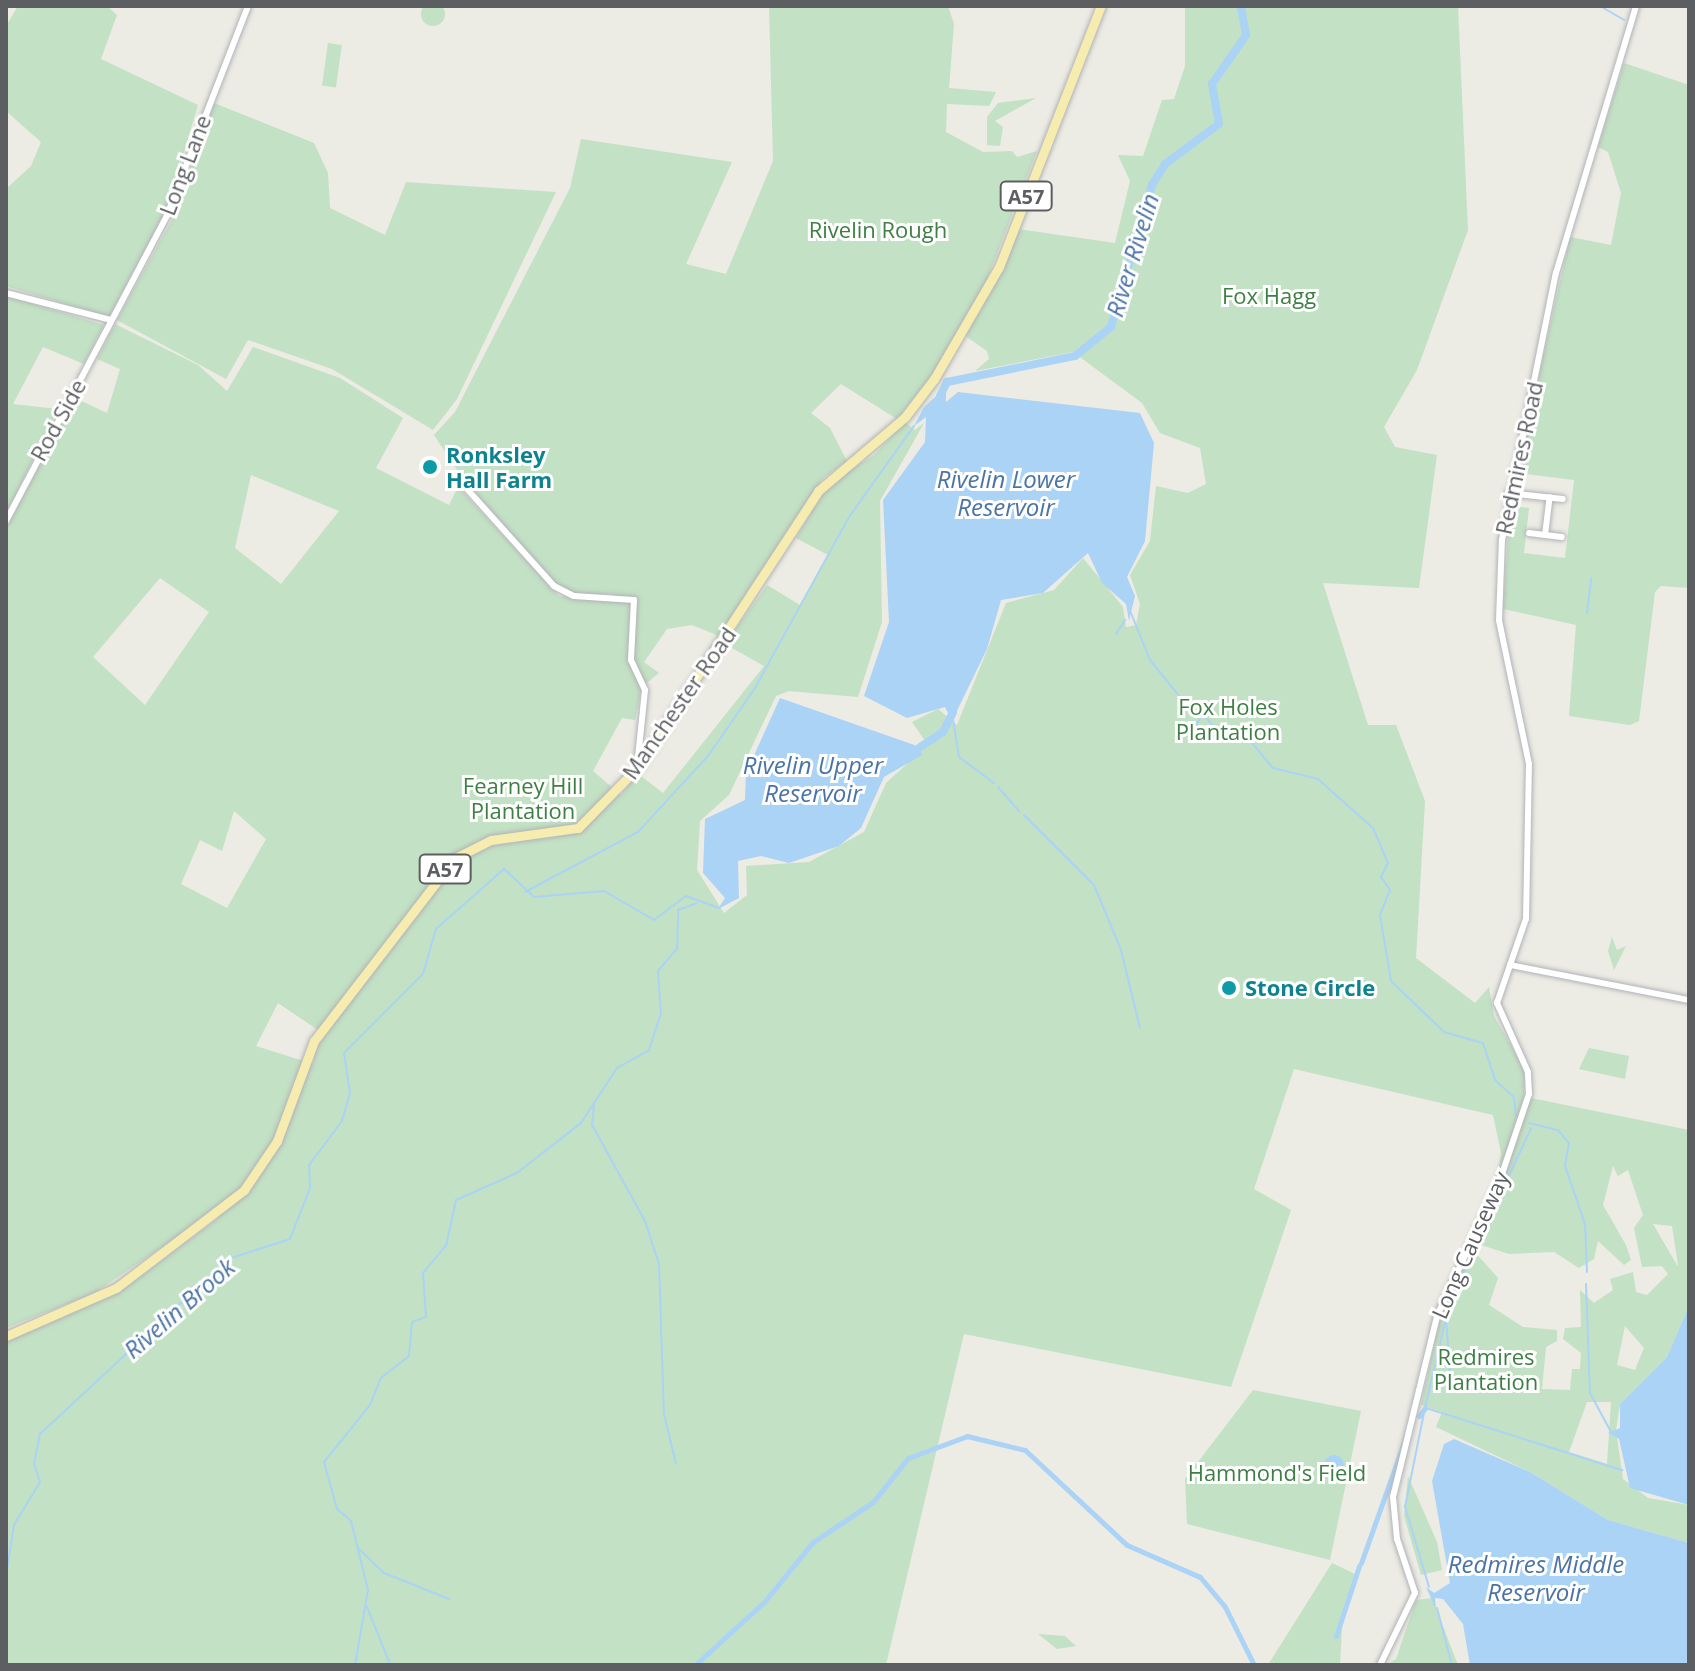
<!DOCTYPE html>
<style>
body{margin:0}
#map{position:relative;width:1695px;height:1671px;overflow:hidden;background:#ecebe4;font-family:"Open Sans",sans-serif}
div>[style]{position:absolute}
.green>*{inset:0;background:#c3e1c4;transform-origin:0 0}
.round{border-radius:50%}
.water>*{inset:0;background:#abd3f5}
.stream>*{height:2px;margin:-1px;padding:0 1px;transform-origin:1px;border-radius:1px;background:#abd3f5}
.canal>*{height:5px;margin:-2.5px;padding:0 2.5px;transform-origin:2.5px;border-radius:2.5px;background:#abd3f5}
.river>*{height:8px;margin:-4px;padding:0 4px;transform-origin:4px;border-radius:4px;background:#abd3f5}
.roads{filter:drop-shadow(0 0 2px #b1b3b7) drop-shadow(0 0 2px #b1b3b7)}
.street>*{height:6px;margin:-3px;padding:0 3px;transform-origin:3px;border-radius:3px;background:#fff}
.primary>*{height:9px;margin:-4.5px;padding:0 4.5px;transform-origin:4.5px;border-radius:4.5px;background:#f6ecaf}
.dots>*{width:22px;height:22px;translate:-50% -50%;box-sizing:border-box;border:4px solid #fff;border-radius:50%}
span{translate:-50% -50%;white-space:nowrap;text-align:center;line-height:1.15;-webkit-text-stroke:6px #fff;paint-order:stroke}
.shield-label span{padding:2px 6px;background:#fff;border:2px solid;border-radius:6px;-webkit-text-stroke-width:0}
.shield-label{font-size:20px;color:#5c5e62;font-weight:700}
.street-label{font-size:22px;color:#5c5e62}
.park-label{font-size:22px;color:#3e7f43}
.culture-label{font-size:22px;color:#0d838f;font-weight:700}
.left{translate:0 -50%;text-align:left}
.water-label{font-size:24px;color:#4b74a6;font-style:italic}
.frame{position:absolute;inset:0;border:8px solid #5c5e62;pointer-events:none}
</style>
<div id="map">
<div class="green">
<i class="round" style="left:421px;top:2px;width:24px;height:24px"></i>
<i style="clip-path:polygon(18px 6px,107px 6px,117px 15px,101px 59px,198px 105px,165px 215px,109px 317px,6px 286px,6px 189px,31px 166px,41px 142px,6px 111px,6px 26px)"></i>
<i style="clip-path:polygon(evenodd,769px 6px,948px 6px,954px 24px,949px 88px,996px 92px,989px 106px,947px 104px,946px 132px,983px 152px,1012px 151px,1017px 157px,1037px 151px,986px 282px,931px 377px,897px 419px,841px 384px,811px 413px,830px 428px,847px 461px,823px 478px,719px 636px,692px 625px,667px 629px,644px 662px,659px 673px,642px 687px,635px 720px,622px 718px,593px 771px,621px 795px,637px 773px,663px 793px,764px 666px,725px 644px,767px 585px,800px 605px,828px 555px,796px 538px,828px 484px,874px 455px,905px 422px,915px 430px,924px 423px,880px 501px,882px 622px,858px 697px,789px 691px,776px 696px,729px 795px,700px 821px,697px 870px,724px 913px,747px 895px,746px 866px,809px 862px,864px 832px,886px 783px,928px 745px,912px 722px,938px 709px,957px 725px,1006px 603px,1054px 590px,1083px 558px,1123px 607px,1126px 627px,1136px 625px,1140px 604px,1130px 575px,1150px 541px,1156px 486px,1188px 493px,1206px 484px,1200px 448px,1160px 433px,1142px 403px,1073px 352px,975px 371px,989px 359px,987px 351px,964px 335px,1018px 229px,1115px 243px,1130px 181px,1118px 155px,1143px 156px,1162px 100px,1174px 99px,1185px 66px,1185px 6px,1458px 6px,1468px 230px,1417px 370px,1384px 427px,1395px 447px,1437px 455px,1419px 588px,1323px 583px,1368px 725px,1396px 725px,1425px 801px,1416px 958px,1475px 1003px,1489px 987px,1494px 1016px,1525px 1070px,1524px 1101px,1497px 1181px,1501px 1153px,1493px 1115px,1294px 1069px,1254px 1189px,1291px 1210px,1231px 1387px,964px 1334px,886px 1665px,6px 1665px,6px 1341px,129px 1285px,217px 1219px,213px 1213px,94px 1293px,6px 1328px,6px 529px,75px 398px,107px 413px,120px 369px,97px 359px,115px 324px,198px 365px,227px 391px,253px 347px,340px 378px,403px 418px,376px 468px,449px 505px,458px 487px,559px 596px,609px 599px,613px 594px,578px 595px,554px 584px,469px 488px,434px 435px,455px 412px,570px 188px,581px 139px,732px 162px,686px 264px,726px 274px,773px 161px,769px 6px,251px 475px,339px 511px,281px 584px,235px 548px,251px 475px,769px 6px,160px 578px,209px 612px,145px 705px,93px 657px,160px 578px,769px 6px,234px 811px,266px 839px,227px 908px,181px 884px,200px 840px,222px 851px,234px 811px,769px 6px,278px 1003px,318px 1030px,313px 1064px,256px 1046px,278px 1003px)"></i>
<i style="left:328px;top:43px;width:14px;height:43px;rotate:8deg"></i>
<i style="clip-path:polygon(1624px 63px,1689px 85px,1689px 588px,1661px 586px,1655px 592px,1639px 721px,1630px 725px,1569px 716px,1576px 625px,1503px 609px,1510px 506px,1529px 508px,1524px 553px,1565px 558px,1574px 480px,1517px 473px,1570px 237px,1611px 245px,1621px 193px,1608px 152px,1598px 147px)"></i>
<i style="clip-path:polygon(1036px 98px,995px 121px,1003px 127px,1000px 146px,987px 145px,987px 117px,998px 103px)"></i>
<i style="clip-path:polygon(214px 103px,314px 143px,328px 173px,330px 208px,385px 235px,406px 182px,556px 192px,457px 399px,433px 430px,332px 369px,257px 343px,248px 340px,226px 379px,117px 320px,175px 214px)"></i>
<i style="clip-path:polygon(6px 296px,104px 325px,84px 364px,43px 347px,13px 404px,58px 409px,6px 514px)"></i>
<i style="clip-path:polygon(1612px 937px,1617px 950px,1626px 946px,1614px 970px,1608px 951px)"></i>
<i style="clip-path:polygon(1589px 1048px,1629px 1056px,1625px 1079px,1579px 1069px)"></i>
<i style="clip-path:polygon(evenodd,1531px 1098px,1689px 1130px,1689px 1306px,1667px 1357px,1620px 1404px,1616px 1430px,1623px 1479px,1648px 1498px,1689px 1505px,1689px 1543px,1608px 1520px,1530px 1472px,1436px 1427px,1442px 1412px,1421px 1405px,1442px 1310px,1472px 1249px,1498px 1278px,1489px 1305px,1523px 1327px,1557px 1330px,1557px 1341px,1546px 1347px,1542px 1389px,1570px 1390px,1572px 1369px,1580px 1369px,1581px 1353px,1563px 1339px,1565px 1328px,1581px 1327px,1580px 1290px,1594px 1303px,1613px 1290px,1610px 1279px,1633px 1272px,1636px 1292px,1647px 1295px,1668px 1274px,1662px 1266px,1642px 1267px,1634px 1228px,1643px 1215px,1628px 1170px,1618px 1176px,1613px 1166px,1603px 1205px,1626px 1245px,1631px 1260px,1624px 1265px,1598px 1241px,1594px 1259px,1579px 1268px,1554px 1252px,1509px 1254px,1478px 1244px,1531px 1098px,1653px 1224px,1672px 1226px,1678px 1265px,1677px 1265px,1653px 1224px,1531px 1098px,1625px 1326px,1644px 1348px,1635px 1370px,1617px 1365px,1625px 1326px,1531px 1098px,1587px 1402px,1611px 1402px,1607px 1464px,1569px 1452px,1587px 1402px)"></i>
<i style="clip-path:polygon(1253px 1390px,1361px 1411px,1330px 1560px,1187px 1524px,1185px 1479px)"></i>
<i style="clip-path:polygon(1408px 1476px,1437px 1542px,1442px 1570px,1421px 1575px,1404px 1516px)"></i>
<i style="clip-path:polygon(1332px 1563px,1355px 1574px,1343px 1610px,1340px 1665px,1268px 1665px)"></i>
<i style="clip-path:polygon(1432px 1598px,1458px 1665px,1386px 1665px,1396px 1659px,1416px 1600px)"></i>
<i style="clip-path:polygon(1038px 1634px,1065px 1636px,1076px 1646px,1057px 1649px)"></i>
</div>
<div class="water">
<i style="clip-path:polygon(946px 387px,946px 402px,958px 392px,1140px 413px,1154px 443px,1145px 541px,1127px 577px,1135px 596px,1129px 621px,1126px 604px,1102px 583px,1088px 553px,1043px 593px,1001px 600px,987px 649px,952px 721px,945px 707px,907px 718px,864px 696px,889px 622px,883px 500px,925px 442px,926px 417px,914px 426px,924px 407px)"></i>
<i style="clip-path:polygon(780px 698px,920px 747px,922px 755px,884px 777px,861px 828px,839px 846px,789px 863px,761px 856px,738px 861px,739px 898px,718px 909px,725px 898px,703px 873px,705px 819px,745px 800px,746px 773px)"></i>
<i style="clip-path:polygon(1689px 1306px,1689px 1505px,1630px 1488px,1619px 1439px,1608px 1433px,1620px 1428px,1620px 1404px,1667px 1357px)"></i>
<i style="clip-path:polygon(1454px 1439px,1530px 1472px,1608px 1520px,1689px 1543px,1689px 1665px,1470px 1665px,1463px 1624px,1443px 1599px,1435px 1598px,1436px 1610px,1426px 1587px,1434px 1593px,1450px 1583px,1432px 1481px,1444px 1444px)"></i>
<i class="round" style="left:1324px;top:1455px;width:20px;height:20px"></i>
</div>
<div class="stream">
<i style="left:1600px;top:6px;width:28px;rotate:30deg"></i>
<i style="left:1131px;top:613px;width:51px;rotate:68deg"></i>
<i style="left:1150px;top:660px;width:54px;rotate:51deg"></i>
<i style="left:1184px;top:702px;width:11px;rotate:10deg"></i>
<i style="left:1195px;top:704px;width:27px;rotate:51deg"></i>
<i style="left:1212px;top:725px;width:41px;rotate:21.5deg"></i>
<i style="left:1250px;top:740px;width:36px;rotate:51deg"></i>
<i style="left:1273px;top:768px;width:46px;rotate:13.7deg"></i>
<i style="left:1318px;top:779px;width:74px;rotate:41.7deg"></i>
<i style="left:1373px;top:828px;width:38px;rotate:67deg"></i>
<i style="left:1388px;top:863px;width:16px;rotate:117deg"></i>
<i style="left:1381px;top:877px;width:16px;rotate:55deg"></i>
<i style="left:1390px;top:890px;width:27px;rotate:112deg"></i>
<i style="left:1380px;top:915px;width:67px;rotate:80.5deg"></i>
<i style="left:1391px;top:981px;width:74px;rotate:43.9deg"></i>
<i style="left:1444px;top:1032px;width:41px;rotate:15.8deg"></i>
<i style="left:1483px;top:1043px;width:39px;rotate:72deg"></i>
<i style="left:1495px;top:1080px;width:25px;rotate:42deg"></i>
<i style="left:1514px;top:1097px;width:19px;rotate:84deg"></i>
<i style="left:1587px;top:613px;width:35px;rotate:-83deg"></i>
<i style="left:1116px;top:634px;width:17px;rotate:-57deg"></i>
<i style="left:953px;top:719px;width:38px;rotate:81deg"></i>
<i style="left:959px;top:757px;width:44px;rotate:36.6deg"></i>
<i style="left:1192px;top:733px;width:18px;rotate:-61deg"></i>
<i style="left:1203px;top:741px;width:18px;rotate:-61deg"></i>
<i style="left:998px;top:787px;width:33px;rotate:49deg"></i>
<i style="left:1024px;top:815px;width:99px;rotate:45deg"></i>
<i style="left:1094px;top:885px;width:70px;rotate:67.4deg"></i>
<i style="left:1121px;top:950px;width:80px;rotate:76.3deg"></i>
<i style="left:525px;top:892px;width:128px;rotate:-28deg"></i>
<i style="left:638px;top:832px;width:103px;rotate:-47.4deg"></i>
<i style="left:708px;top:756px;width:83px;rotate:-55.3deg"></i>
<i style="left:755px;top:688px;width:195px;rotate:-61.2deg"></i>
<i style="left:849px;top:517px;width:112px;rotate:-54.5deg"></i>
<i style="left:594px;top:1106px;width:19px;rotate:96deg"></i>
<i style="left:592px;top:1125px;width:110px;rotate:61.1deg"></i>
<i style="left:645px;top:1221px;width:45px;rotate:72deg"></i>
<i style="left:659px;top:1264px;width:150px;rotate:88.1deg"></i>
<i style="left:664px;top:1414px;width:51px;rotate:76.5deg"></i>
<i style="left:1529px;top:1123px;width:30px;rotate:14deg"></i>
<i style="left:1558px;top:1130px;width:17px;rotate:50deg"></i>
<i style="left:1569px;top:1143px;width:23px;rotate:100deg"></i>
<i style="left:1565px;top:1166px;width:61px;rotate:71deg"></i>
<i style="left:1585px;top:1224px;width:48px;rotate:87.6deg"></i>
<i style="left:1586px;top:1284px;width:109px;rotate:87.9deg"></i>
<i style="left:1590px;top:1393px;width:44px;rotate:61.7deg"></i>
<i style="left:1446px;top:1319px;width:65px;rotate:85.6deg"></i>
<i style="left:1426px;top:1408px;width:206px;rotate:17.6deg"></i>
<i style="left:358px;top:1548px;width:36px;rotate:44deg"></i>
<i style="left:384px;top:1573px;width:70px;rotate:21.8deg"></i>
<i style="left:6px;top:1576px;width:52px;rotate:-81.1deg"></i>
<i style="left:14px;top:1525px;width:50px;rotate:-58.8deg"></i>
<i style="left:40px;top:1482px;width:19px;rotate:-108deg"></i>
<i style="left:34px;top:1464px;width:31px;rotate:-79deg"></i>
<i style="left:40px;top:1434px;width:257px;rotate:-42.9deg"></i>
<i style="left:228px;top:1259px;width:65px;rotate:-17.9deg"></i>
<i style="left:290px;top:1239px;width:55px;rotate:-68.6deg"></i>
<i style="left:310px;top:1188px;width:23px;rotate:-92deg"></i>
<i style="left:309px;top:1165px;width:55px;rotate:-53.1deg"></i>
<i style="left:342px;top:1121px;width:29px;rotate:-74deg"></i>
<i style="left:350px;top:1093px;width:40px;rotate:-98.5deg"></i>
<i style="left:344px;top:1053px;width:112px;rotate:-45deg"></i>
<i style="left:423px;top:974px;width:47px;rotate:-73.9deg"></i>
<i style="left:436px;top:929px;width:91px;rotate:-41.4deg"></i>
<i style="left:504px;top:869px;width:41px;rotate:43deg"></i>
<i style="left:534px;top:897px;width:70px;rotate:-4.9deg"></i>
<i style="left:604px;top:891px;width:58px;rotate:30.1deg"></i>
<i style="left:654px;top:920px;width:40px;rotate:-37deg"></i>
<i style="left:686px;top:896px;width:35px;rotate:20deg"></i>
<i style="left:1429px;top:1587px;width:84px;rotate:-106.7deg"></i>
<i style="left:1405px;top:1507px;width:101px;rotate:-78.6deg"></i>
<i style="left:1425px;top:1408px;width:106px;rotate:-76.9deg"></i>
<i style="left:1449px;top:1305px;width:195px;rotate:-65.1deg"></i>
<i style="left:367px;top:1607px;width:61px;rotate:68deg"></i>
<i style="left:1437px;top:1608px;width:59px;rotate:75.3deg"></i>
<i style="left:355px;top:1665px;width:76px;rotate:-80.2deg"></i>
<i style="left:368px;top:1590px;width:71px;rotate:-103.8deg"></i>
<i style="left:351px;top:1521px;width:18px;rotate:-139deg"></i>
<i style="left:337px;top:1509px;width:49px;rotate:-105.5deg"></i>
<i style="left:324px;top:1462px;width:73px;rotate:-51.1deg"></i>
<i style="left:370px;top:1405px;width:29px;rotate:-68deg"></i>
<i style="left:381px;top:1378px;width:36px;rotate:-38deg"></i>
<i style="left:409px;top:1356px;width:34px;rotate:-85deg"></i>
<i style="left:412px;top:1322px;width:15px;rotate:-20deg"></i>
<i style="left:426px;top:1317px;width:44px;rotate:-93.9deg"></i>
<i style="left:423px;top:1273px;width:35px;rotate:-50deg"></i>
<i style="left:446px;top:1246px;width:47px;rotate:-77.7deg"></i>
<i style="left:456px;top:1200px;width:67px;rotate:-23.9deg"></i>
<i style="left:517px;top:1173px;width:81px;rotate:-38deg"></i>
<i style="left:581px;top:1123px;width:66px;rotate:-56.8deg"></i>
<i style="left:617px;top:1068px;width:37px;rotate:-29deg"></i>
<i style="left:649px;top:1050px;width:39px;rotate:-72deg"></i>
<i style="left:661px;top:1013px;width:42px;rotate:-94.1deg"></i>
<i style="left:658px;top:971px;width:30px;rotate:-50deg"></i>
<i style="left:677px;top:948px;width:38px;rotate:-88deg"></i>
<i style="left:678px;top:910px;width:20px;rotate:-20deg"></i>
</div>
<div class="canal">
<i style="left:1419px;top:1416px;width:10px;rotate:-53deg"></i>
<i style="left:1361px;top:1563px;width:137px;rotate:-70.4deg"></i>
<i style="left:1336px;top:1636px;width:74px;rotate:-71.8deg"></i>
<i style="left:695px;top:1665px;width:93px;rotate:-42.4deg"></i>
<i style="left:764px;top:1602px;width:77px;rotate:-50.8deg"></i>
<i style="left:813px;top:1542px;width:72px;rotate:-33.7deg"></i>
<i style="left:873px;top:1502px;width:56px;rotate:-51.5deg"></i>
<i style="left:908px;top:1458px;width:63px;rotate:-20.4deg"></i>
<i style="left:967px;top:1436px;width:60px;rotate:13.6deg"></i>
<i style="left:1025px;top:1450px;width:139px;rotate:43deg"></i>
<i style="left:1127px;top:1545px;width:80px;rotate:23.7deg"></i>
<i style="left:1200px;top:1577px;width:39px;rotate:50deg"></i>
<i style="left:1225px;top:1607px;width:65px;rotate:63.4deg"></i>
</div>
<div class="river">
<i style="left:940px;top:396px;width:16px;rotate:-63deg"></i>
<i style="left:947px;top:382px;width:131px;rotate:-11.5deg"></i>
<i style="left:1075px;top:356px;width:46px;rotate:-38.9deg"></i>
<i style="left:1111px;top:327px;width:148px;rotate:-73.9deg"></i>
<i style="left:1152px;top:185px;width:25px;rotate:-58deg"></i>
<i style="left:1165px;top:164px;width:67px;rotate:-36.5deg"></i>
<i style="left:1219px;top:124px;width:41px;rotate:-99.9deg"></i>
<i style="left:1212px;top:84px;width:60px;rotate:-55.2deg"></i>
<i style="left:1246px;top:35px;width:29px;rotate:-100deg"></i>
<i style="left:920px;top:747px;width:27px;rotate:-33deg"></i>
<i style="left:943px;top:732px;width:22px;rotate:-63deg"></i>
</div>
<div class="roads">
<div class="street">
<i style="left:6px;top:293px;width:108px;rotate:14.4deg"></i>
<i style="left:459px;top:480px;width:142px;rotate:48.1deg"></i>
<i style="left:554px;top:586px;width:22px;rotate:27deg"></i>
<i style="left:574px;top:596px;width:60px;rotate:3.8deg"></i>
<i style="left:634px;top:600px;width:60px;rotate:92.9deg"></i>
<i style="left:631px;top:660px;width:33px;rotate:65deg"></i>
<i style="left:645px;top:690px;width:78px;rotate:95.9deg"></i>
<i style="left:1508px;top:493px;width:55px;rotate:6.2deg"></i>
<i style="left:6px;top:521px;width:346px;rotate:-62.2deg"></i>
<i style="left:167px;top:215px;width:224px;rotate:-68.8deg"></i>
<i style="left:1529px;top:533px;width:33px;rotate:7deg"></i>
<i style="left:1545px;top:535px;width:38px;rotate:-83deg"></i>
<i style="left:1510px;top:965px;width:182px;rotate:11.1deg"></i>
<i style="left:1380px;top:1665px;width:80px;rotate:-64.1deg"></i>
<i style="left:1415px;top:1593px;width:57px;rotate:-108.4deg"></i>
<i style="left:1397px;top:1539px;width:42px;rotate:-95.4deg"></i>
<i style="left:1393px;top:1497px;width:186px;rotate:-76.3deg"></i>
<i style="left:1437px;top:1316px;width:150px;rotate:-65.1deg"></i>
<i style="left:1500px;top:1180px;width:91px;rotate:-71.4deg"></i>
<i style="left:1529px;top:1094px;width:22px;rotate:-93deg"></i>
<i style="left:1528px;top:1072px;width:76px;rotate:-114.2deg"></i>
<i style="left:1497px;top:1003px;width:89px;rotate:-71deg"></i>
<i style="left:1526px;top:919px;width:155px;rotate:-88.9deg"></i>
<i style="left:1529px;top:764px;width:147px;rotate:-101.8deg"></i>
<i style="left:1499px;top:620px;width:80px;rotate:-87.9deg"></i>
<i style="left:1502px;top:540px;width:272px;rotate:-78.6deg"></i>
<i style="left:1556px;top:273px;width:279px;rotate:-73.3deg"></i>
</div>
<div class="primary">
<i style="left:6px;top:1336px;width:120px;rotate:-23.6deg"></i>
<i style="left:116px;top:1288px;width:161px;rotate:-37.4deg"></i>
<i style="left:244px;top:1190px;width:59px;rotate:-56deg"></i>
<i style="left:277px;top:1141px;width:107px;rotate:-69.7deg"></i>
<i style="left:314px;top:1041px;width:231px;rotate:-52.4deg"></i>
<i style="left:455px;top:858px;width:40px;rotate:-26.6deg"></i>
<i style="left:491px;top:840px;width:88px;rotate:-7.9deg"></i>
<i style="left:578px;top:828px;width:84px;rotate:-45.5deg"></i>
<i style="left:637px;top:768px;width:331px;rotate:-56.8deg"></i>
<i style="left:818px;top:491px;width:114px;rotate:-40.4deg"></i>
<i style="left:905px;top:417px;width:48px;rotate:-52.7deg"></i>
<i style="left:934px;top:379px;width:129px;rotate:-59.9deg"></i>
<i style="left:999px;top:267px;width:280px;rotate:-68.7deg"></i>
</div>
</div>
<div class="dots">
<i style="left:430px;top:467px;background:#0f9aa8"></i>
<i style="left:1229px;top:988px;background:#0f9aa8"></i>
</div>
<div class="shield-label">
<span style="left:1026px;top:196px">A57</span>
<span style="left:445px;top:869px">A57</span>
</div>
<div class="street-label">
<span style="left:185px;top:165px;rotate:-69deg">Long Lane</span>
<span style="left:58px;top:420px;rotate:-61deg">Rod Side</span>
<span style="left:1519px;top:458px;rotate:-78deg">Redmires Road</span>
<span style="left:679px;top:703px;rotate:-55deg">Manchester Road</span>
<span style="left:1470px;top:1245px;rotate:-66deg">Long Causeway</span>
</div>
<div class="park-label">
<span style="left:878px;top:230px">Rivelin Rough</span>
<span style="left:1269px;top:296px">Fox Hagg</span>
<span style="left:1228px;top:719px">Fox Holes<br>Plantation</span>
<span style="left:523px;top:798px">Fearney Hill<br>Plantation</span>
<span style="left:1486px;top:1369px">Redmires<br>Plantation</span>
<span style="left:1277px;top:1473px">Hammond's Field</span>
</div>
<div class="culture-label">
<span class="left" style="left:446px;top:467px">Ronksley<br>Hall Farm</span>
<span class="left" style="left:1245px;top:988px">Stone Circle</span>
</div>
<div class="water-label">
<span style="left:1132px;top:255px;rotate:-73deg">River Rivelin</span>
<span style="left:1006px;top:493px">Rivelin Lower<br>Reservoir</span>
<span style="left:813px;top:779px">Rivelin Upper<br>Reservoir</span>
<span style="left:179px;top:1308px;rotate:-41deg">Rivelin Brook</span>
<span style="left:1536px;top:1578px">Redmires Middle<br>Reservoir</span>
</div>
<div class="frame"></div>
</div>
